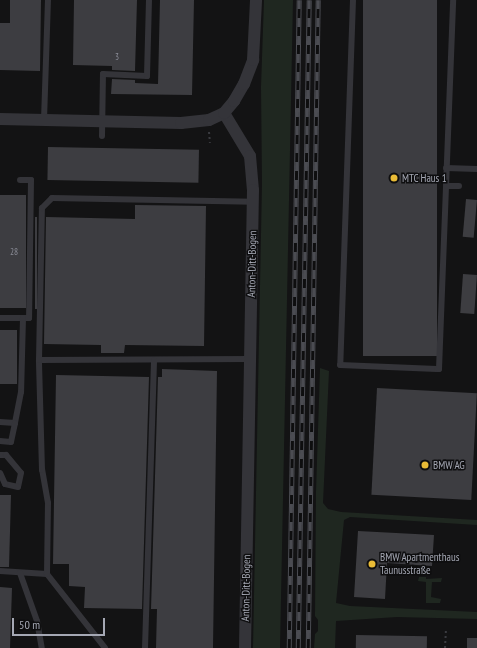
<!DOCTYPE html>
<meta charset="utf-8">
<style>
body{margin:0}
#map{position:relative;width:477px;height:648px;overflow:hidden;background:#131314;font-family:"PT Sans Narrow",sans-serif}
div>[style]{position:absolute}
.green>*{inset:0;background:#1f2720}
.building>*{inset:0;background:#3d3d41;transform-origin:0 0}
.path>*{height:2px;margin-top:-1px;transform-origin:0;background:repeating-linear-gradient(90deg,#3a3b40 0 2px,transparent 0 5px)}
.lane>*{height:6px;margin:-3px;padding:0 3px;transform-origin:3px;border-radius:3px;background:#343439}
.street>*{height:12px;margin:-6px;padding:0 6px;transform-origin:6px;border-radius:6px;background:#343439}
.rail>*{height:4.5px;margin-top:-2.25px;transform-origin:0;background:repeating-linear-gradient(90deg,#0e0e0f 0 9px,#4b4c52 0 18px);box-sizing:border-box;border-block:1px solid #4b4c52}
.dots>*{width:11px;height:11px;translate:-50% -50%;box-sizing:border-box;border:2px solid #0e0e0f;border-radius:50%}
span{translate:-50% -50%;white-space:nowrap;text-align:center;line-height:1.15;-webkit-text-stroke:3px #0e0e0f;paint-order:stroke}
.number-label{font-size:9px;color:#8b8d97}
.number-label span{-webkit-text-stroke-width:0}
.poi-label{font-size:11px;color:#a5a8b4}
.left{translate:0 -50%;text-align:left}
.street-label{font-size:11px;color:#a5a8b4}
.scale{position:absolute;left:12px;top:618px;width:93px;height:18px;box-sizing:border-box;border:2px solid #a5a8b4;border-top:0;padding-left:5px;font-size:12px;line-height:14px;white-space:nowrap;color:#a5a8b4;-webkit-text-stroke:3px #0e0e0f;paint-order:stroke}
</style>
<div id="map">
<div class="green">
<i style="clip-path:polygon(264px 0,293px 0,280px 648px,253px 648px,262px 183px,261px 87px)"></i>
<i style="clip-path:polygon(320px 368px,329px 371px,323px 503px,328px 509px,341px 512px,477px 520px,477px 525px,350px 517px,344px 520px,336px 603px,350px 606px,477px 612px,477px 619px,397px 617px,336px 621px,335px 648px,314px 648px,315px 634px,318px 631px,318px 620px,315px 616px,316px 492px)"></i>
<i style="clip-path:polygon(419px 577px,426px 577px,426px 579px,442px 578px,441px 582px,432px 582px,431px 597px,441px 599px,440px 603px,426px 603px,426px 582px,418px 581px)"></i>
</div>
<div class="building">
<i style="clip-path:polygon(10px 0,41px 0,40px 71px,0 70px,0 23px,10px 23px)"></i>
<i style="clip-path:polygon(74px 0,137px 0,135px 71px,112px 70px,112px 66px,73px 65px)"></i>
<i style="clip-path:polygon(160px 0,194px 0,192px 95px,111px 94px,112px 79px,135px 80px,135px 83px,158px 84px)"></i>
<i style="left:363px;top:0;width:74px;height:356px"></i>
<i style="left:48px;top:147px;width:151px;height:33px;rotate:1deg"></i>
<i style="left:0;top:195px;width:26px;height:113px"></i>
<i style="left:466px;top:199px;width:11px;height:38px;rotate:5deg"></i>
<i style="clip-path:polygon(135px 205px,206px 206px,204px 346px,125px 345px,124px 353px,101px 353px,101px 345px,44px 344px,46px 217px,135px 219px)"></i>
<i style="left:35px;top:217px;width:2px;height:92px"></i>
<i style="left:463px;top:274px;width:14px;height:39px;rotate:4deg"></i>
<i style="left:0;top:330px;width:17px;height:54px"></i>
<i style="clip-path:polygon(162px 369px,217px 371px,213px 648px,156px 648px,157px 609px,151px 609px,158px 377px,162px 377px)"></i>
<i style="clip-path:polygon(56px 375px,149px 377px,142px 609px,84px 608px,85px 587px,69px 586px,69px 564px,53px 564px)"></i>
<i style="left:377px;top:388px;width:100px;height:107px;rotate:3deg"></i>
<i style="clip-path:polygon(0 495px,11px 495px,9px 567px,0 567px)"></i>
<i style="clip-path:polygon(358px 531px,434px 535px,432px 566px,387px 563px,385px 599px,354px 597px)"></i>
<i style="clip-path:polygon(0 587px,12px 588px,10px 648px,0 648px)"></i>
<i style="left:356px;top:635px;width:71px;height:13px;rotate:1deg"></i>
<i style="left:467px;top:638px;width:10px;height:10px"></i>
</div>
<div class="path">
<i style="left:209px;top:132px;width:11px;rotate:85deg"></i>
<i style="left:445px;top:648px;width:19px;rotate:-87deg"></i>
</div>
<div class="lane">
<i style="left:353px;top:0;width:365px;rotate:92deg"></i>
<i style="left:340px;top:365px;width:97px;rotate:2.4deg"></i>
<i style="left:437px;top:369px;width:2px"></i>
<i style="left:439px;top:369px;width:369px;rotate:-87.8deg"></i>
<i style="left:44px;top:120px;width:120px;rotate:-88.1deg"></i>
<i style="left:102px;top:136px;width:62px;rotate:-89.1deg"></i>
<i style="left:103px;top:74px;width:44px;rotate:2.6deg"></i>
<i style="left:147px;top:76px;width:76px;rotate:-88.5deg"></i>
<i style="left:446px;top:168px;width:31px;rotate:2deg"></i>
<i style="left:20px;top:180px;width:11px"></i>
<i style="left:31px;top:180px;width:138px;rotate:90.8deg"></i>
<i style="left:29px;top:318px;width:6px;rotate:180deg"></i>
<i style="left:446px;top:186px;width:13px"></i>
<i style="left:0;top:318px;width:23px"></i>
<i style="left:23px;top:318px;width:74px;rotate:91.5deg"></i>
<i style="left:21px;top:392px;width:32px;rotate:101deg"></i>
<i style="left:15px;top:423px;width:15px;rotate:-176deg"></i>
<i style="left:39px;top:360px;width:211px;rotate:-0.3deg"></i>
<i style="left:0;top:441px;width:11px;rotate:5deg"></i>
<i style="left:11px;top:442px;width:19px;rotate:-78deg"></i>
<i style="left:0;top:455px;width:6px"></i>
<i style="left:6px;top:455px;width:23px;rotate:50deg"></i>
<i style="left:21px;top:473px;width:14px;rotate:102deg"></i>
<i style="left:18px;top:487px;width:13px;rotate:-167deg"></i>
<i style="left:5px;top:484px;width:12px;rotate:-114deg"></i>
<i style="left:0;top:571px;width:47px;rotate:3.7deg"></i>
<i style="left:47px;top:574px;width:94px;rotate:51.9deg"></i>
<i style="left:20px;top:573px;width:51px;rotate:70.5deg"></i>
<i style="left:37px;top:621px;width:27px;rotate:80deg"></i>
<i style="left:47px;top:574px;width:71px;rotate:-89.2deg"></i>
<i style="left:48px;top:503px;width:34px;rotate:-100deg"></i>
<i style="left:42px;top:470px;width:110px;rotate:-91.6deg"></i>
<i style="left:39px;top:360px;width:152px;rotate:-88.9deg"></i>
<i style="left:42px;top:208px;width:14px;rotate:-45deg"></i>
<i style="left:52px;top:198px;width:201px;rotate:1.1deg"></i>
<i style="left:145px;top:648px;width:288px;rotate:-88.2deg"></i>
</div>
<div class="street">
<i style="left:224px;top:113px;width:50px;rotate:58.8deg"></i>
<i style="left:250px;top:156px;width:34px;rotate:85deg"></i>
<i style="left:253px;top:190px;width:458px;rotate:91deg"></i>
<i style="left:0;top:119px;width:181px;rotate:1.3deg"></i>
<i style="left:181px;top:123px;width:28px;rotate:-6deg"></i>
<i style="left:209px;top:120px;width:17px;rotate:-25deg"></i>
<i style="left:224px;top:113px;width:16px;rotate:-50deg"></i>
<i style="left:234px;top:101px;width:20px;rotate:-60deg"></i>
<i style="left:244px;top:84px;width:26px;rotate:-69deg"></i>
<i style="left:253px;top:60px;width:60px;rotate:-87.1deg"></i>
</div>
<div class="rail">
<i style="left:289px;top:648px;width:648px;rotate:-89.12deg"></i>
<i style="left:298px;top:648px;width:648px;rotate:-89.03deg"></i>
<i style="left:308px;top:648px;width:648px;rotate:-89.12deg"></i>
</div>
<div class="dots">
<i style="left:394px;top:178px;background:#e9bb36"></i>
<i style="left:425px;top:465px;background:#e9bb36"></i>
<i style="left:372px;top:564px;background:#e9bb36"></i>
</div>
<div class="number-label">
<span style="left:117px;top:57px">3</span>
<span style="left:14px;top:252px">28</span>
</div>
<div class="poi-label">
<span class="left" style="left:402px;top:178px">MTC Haus 1</span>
<span class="left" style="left:433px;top:465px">BMW AG</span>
<span class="left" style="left:380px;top:564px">BMW Apartmenthaus<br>Taunusstraße</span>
</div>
<div class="street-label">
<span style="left:252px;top:264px;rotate:-89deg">Anton-Ditt-Bogen</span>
<span style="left:246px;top:588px;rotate:-89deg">Anton-Ditt-Bogen</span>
</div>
<div class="scale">50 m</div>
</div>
